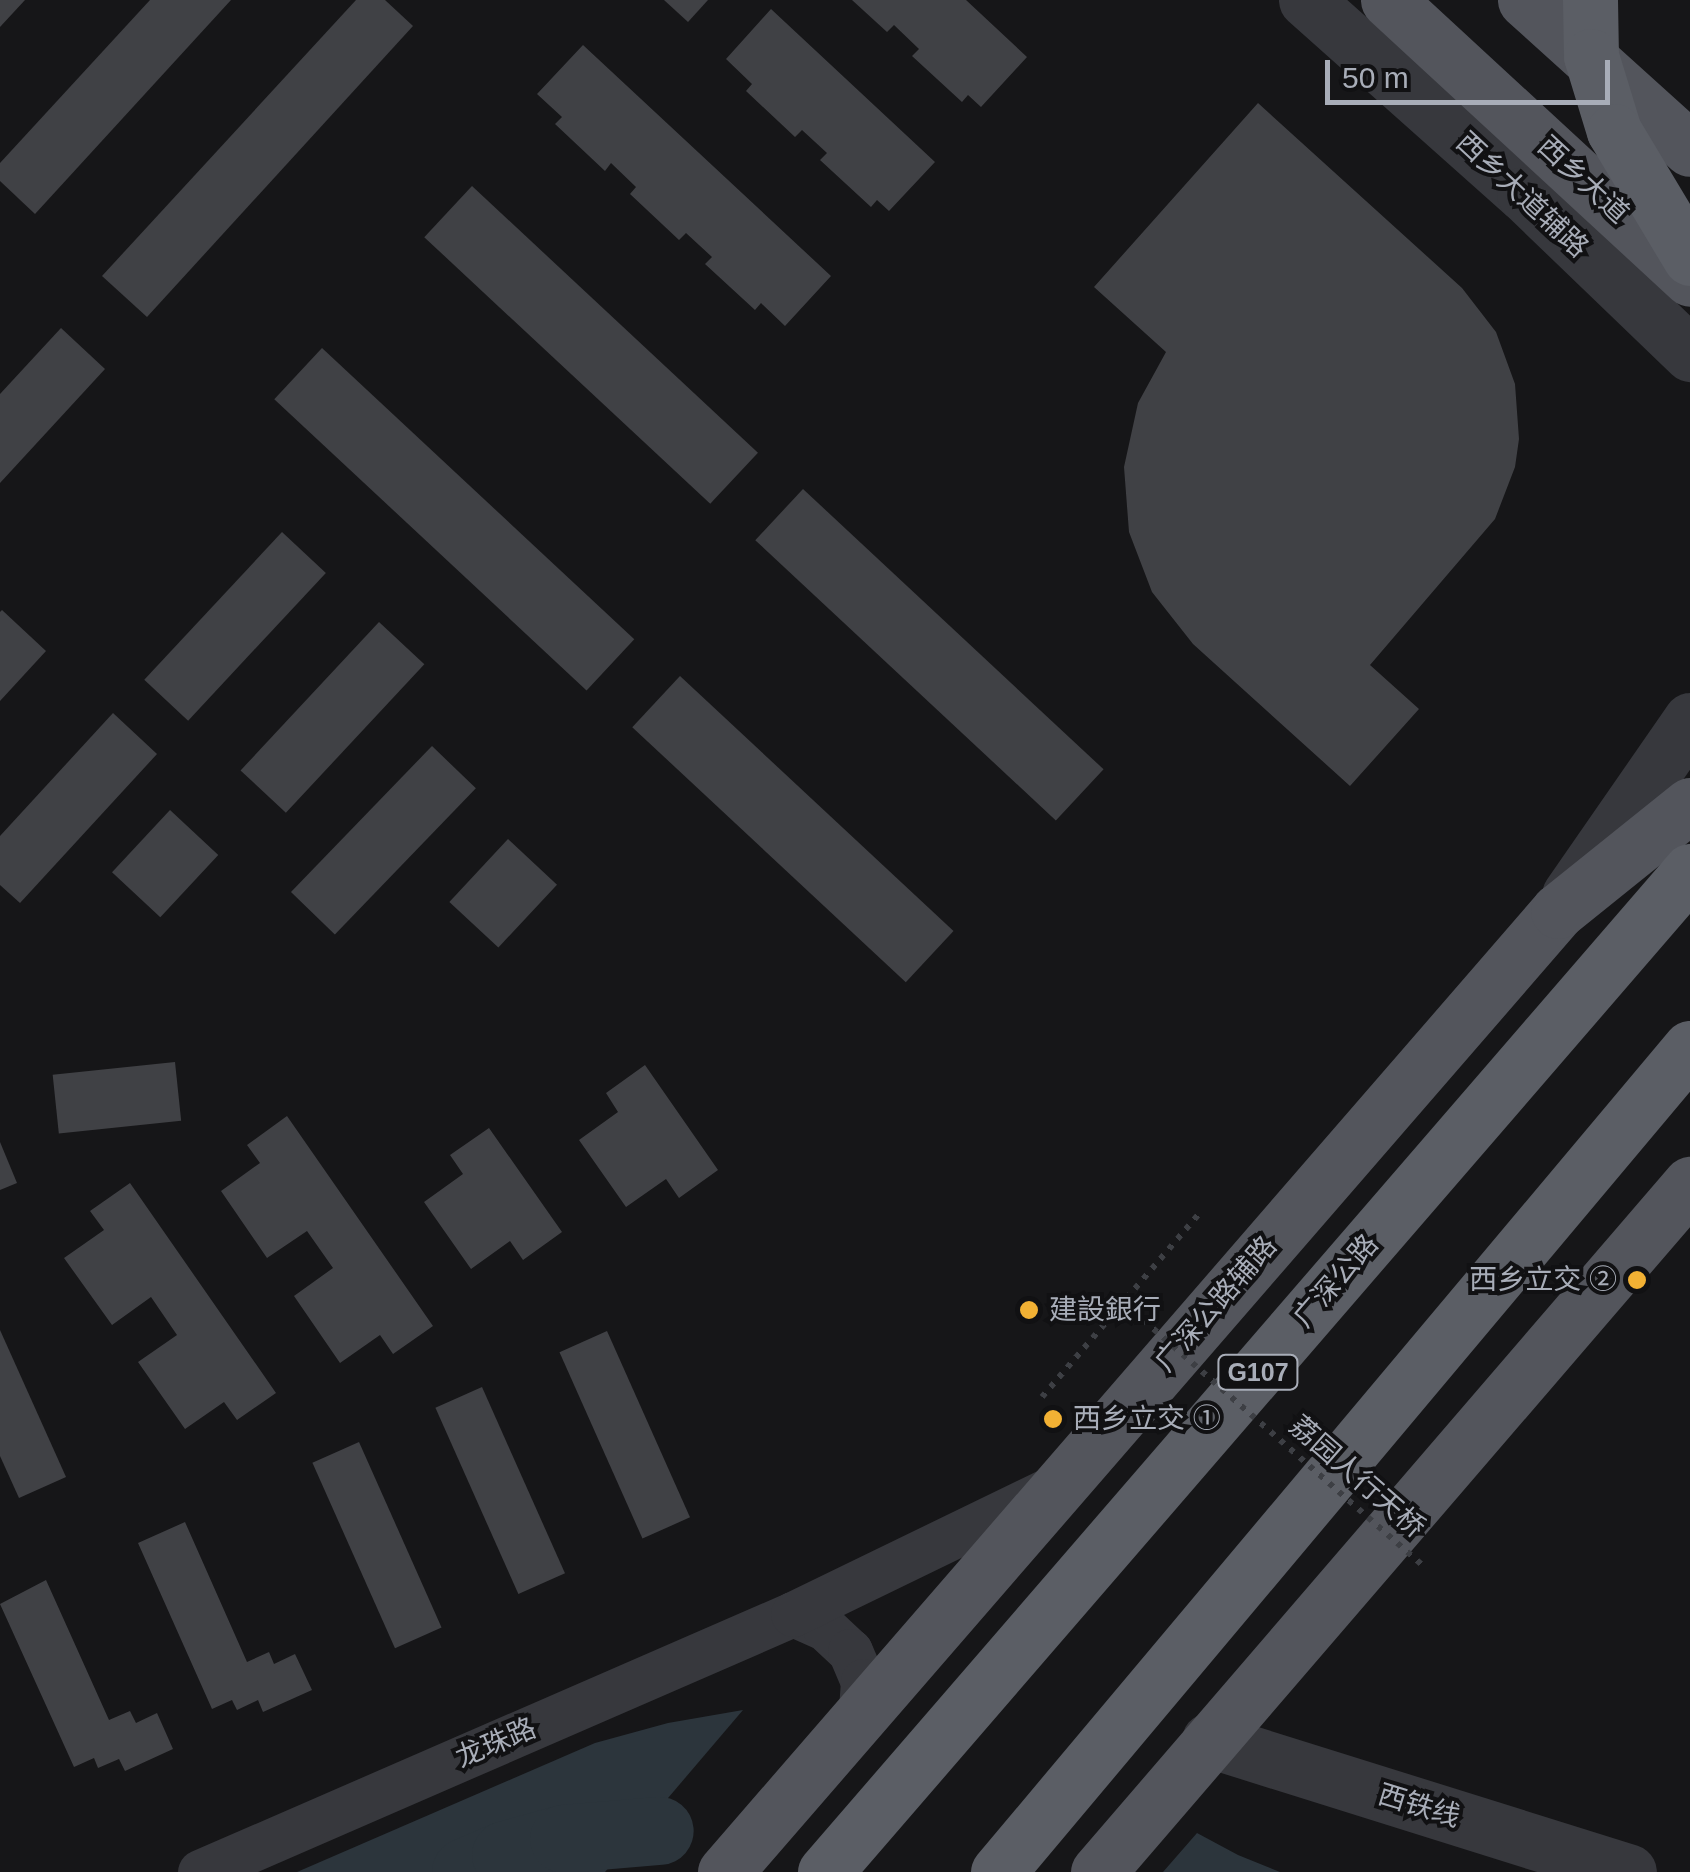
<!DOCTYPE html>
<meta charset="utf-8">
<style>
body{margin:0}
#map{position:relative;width:1690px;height:1872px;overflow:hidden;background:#161618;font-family:Helvetica,"Noto Sans SC",sans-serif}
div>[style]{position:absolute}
.water>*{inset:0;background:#2c353c}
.river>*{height:68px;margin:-34px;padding:0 34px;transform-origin:34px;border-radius:34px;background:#2c353c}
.building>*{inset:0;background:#404145;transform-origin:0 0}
.path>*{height:6px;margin-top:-3px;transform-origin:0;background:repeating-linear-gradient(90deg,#3d3f44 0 5px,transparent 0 13px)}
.minor>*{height:45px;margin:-22.5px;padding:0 22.5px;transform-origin:22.5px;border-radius:22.5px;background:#37383d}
.tertiary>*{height:55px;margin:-27.5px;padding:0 27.5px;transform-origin:27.5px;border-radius:27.5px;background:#37383d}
.primary>*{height:55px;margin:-27.5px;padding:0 27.5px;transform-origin:27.5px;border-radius:27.5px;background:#53555c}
.trunk>*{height:55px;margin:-27.5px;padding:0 27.5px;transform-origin:27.5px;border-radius:27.5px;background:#5b5e65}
.path-bridge>*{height:6px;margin-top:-3px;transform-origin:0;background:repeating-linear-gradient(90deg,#3d3f44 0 5px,transparent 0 13px)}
.trunk-bridge>*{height:55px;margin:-27.5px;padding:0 27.5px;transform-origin:27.5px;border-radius:27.5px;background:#5b5e65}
.dots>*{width:28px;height:28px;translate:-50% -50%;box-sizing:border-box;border:5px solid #111113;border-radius:50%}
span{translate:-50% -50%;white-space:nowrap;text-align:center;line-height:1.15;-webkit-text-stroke:8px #111113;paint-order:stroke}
.shield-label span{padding:2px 8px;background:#111113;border:2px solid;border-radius:8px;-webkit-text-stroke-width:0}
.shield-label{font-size:25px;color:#a8adb8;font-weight:700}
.street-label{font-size:28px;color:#a8adb8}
.poi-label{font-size:28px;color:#a8adb8}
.right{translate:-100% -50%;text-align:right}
.left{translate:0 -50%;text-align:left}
.scale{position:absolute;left:1325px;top:60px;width:285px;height:45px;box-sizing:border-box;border:5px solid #a8adb8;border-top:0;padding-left:12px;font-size:30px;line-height:35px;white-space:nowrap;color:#a8adb8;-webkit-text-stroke:8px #111113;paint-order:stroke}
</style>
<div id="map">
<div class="water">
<i style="clip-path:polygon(743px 1710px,605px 1872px,297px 1872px,595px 1743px,668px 1723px)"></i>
<i style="clip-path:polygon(1197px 1833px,1238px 1855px,1280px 1872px,1163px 1872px)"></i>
</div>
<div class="river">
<i style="left:466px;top:1872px;width:43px;rotate:-23deg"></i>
<i style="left:506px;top:1855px;width:60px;rotate:-15.4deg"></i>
<i style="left:564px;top:1839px;width:96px;rotate:-4.8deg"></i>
</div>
<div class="building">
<i style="clip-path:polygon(0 0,25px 0,0 27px)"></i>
<i style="clip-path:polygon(150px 0,231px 0,35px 214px,0 181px,0 163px)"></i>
<i style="clip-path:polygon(356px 0,385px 0,413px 26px,147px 317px,102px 276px)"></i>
<i style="clip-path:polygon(664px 0,708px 0,688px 22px)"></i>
<i style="clip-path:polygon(852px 0,966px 0,1027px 57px,981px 107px,968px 95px,962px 102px,912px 56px,919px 49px,894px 25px,887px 32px)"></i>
<i style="clip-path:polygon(771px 9px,935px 162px,889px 211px,877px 200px,871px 207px,820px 160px,827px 153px,802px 130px,795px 137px,746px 91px,752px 84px,726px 59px)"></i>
<i style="clip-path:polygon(583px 45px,831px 276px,785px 326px,761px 303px,755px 310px,705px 264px,712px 257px,686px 233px,679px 240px,630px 194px,636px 187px,611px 163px,605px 171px,555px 124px,562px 117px,537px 94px)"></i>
<i style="clip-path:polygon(1258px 103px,1462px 288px,1496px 332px,1515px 384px,1519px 439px,1515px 467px,1495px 519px,1370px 665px,1419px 709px,1350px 786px,1193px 644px,1152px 592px,1129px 532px,1124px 467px,1138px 403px,1166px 352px,1094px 287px)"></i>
<i style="left:472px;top:186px;width:391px;height:70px;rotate:43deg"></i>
<i style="clip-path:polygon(61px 328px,105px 369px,0 483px,0 394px)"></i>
<i style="left:322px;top:348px;width:427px;height:70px;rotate:43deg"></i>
<i style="left:803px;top:489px;width:411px;height:70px;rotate:43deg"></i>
<i style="left:282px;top:532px;width:60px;height:202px;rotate:43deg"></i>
<i style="clip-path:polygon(2px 610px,46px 651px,0 701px,0 612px)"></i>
<i style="left:379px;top:622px;width:62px;height:203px;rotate:43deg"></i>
<i style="left:680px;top:676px;width:374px;height:70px;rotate:43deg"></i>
<i style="clip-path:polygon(113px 713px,157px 754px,20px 903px,0 885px,0 836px)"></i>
<i style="left:432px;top:746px;width:61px;height:203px;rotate:44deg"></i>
<i style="left:170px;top:810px;width:66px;height:85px;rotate:43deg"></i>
<i style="left:508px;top:839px;width:67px;height:86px;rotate:43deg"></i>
<i style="left:175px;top:1062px;width:59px;height:123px;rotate:84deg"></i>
<i style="clip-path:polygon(645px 1065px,718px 1170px,679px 1198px,666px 1179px,626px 1207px,579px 1140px,618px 1112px,606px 1093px)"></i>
<i style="clip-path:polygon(287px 1116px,433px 1326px,393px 1354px,380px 1335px,340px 1363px,294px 1296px,333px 1268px,307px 1231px,267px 1258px,221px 1191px,260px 1163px,247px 1145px)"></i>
<i style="clip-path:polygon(489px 1128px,562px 1232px,523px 1260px,510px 1241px,471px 1269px,424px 1202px,463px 1174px,450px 1155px)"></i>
<i style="clip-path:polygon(0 1142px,17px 1183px,0 1190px)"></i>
<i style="clip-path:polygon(130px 1183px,276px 1393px,237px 1420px,224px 1402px,185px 1429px,138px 1362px,177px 1335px,151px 1297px,112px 1325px,64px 1258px,104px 1230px,90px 1211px)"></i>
<i style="clip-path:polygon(0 1330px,66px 1477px,19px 1498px,0 1456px)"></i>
<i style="left:607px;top:1331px;width:204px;height:52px;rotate:66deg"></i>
<i style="left:482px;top:1387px;width:204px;height:51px;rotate:66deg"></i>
<i style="left:359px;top:1442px;width:203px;height:51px;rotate:66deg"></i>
<i style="clip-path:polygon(185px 1522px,247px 1662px,269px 1652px,274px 1664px,295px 1654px,312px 1690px,263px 1712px,258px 1700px,237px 1710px,232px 1700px,212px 1709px,138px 1543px)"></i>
<i style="clip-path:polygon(46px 1580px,109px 1720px,130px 1711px,136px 1723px,157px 1713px,173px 1749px,125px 1771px,119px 1759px,98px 1768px,94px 1758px,74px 1767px,0 1604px)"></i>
</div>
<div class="path">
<i style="left:1042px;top:1397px;width:240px;rotate:-49.4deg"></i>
</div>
<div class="minor">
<i style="left:793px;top:1614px;width:35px;rotate:24deg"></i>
<i style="left:825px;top:1628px;width:34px;rotate:43deg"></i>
<i style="left:850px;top:1651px;width:33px;rotate:67deg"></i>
<i style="left:863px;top:1681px;width:32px;rotate:94deg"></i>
<i style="left:200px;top:1872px;width:647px;rotate:-23.51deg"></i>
<i style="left:793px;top:1614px;width:291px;rotate:-25.9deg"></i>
</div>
<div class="tertiary">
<i style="left:1306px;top:0;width:292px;rotate:41.7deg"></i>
<i style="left:1524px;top:194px;width:231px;rotate:43.9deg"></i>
<i style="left:1569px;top:895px;width:213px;rotate:-55.3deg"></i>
<i style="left:1209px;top:1740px;width:440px;rotate:17.4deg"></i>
</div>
<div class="primary">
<i style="left:1388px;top:0;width:411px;rotate:42.7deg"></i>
<i style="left:1525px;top:0;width:222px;rotate:42.1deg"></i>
<i style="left:725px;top:1872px;width:1272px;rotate:-49.08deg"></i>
<i style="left:1558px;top:911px;width:169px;rotate:-38.8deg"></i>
<i style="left:1098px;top:1872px;width:908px;rotate:-49.29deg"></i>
</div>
<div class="trunk">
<i style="left:825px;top:1872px;width:1323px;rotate:-49.17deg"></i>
<i style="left:998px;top:1872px;width:1076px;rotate:-49.98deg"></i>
</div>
<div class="path-bridge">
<i style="left:1124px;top:1303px;width:400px;rotate:41.3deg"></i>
</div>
<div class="trunk-bridge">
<i style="left:1590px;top:0;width:56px;rotate:89deg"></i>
<i style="left:1591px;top:56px;width:78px;rotate:73deg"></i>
<i style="left:1614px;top:131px;width:148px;rotate:59.1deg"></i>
</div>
<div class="dots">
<i style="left:1637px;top:1280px;background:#f2b134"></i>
<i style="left:1029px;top:1310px;background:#f2b134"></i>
<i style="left:1053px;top:1419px;background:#f2b134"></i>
</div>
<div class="shield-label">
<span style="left:1258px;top:1372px">G107</span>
</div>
<div class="street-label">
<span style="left:1583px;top:180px;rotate:43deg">西乡大道</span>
<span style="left:1522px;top:195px;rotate:43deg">西乡大道辅路</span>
<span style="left:1336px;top:1281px;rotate:-49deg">广深公路</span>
<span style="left:1216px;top:1304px;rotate:-49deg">广深公路辅路</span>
<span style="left:1357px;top:1477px;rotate:41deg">荔园人行天桥</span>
<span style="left:496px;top:1743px;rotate:-23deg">龙珠路</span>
<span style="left:1419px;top:1806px;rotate:17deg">西铁线</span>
</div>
<div class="poi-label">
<span class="right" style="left:1617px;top:1280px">西乡立交 ②</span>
<span class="left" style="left:1049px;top:1310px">建設銀行</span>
<span class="left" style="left:1073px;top:1419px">西乡立交 ①</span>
</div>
<div class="scale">50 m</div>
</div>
